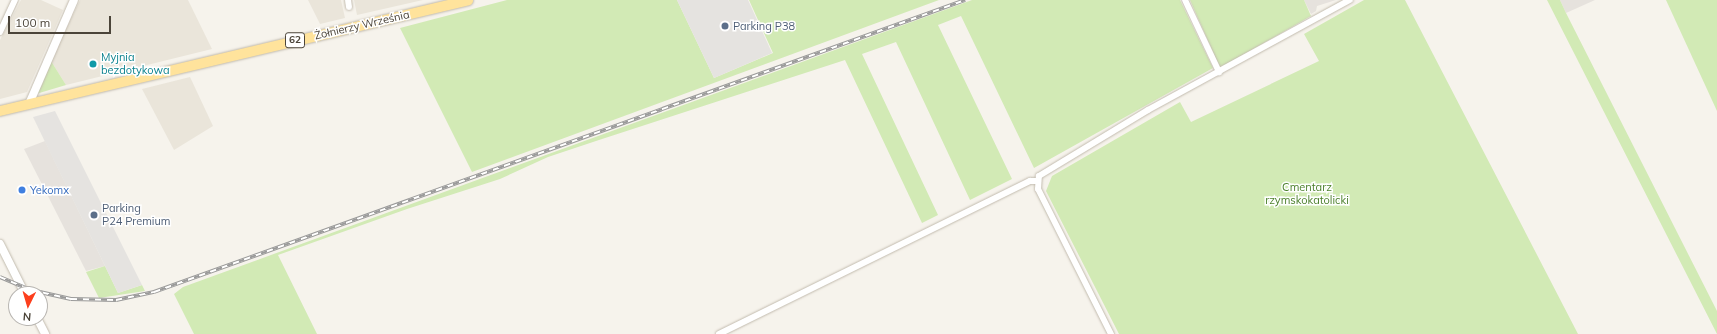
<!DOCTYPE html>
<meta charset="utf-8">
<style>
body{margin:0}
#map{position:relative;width:1717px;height:334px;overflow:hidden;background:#f6f3ec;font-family:Mulish,sans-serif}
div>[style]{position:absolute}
.residential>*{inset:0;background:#eae5da}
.industrial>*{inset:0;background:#e6e2dd}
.green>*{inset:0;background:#d2eab5}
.parking>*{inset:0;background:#e5e3e0}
.roads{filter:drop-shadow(0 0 1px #c2bbae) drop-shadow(0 0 1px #c2bbae)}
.minor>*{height:6px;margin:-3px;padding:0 3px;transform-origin:3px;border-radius:3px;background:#fff}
.tertiary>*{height:8px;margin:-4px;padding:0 4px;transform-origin:4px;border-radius:4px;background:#fff}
.primary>*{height:10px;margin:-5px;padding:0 5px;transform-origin:5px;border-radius:5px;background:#ffe39c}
.rail>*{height:3.5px;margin-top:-1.75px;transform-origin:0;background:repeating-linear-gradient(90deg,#fff 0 6px,#9a9a9a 0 12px);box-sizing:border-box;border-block:1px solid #9a9a9a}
.dots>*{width:11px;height:11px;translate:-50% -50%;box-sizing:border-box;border:2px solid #fff;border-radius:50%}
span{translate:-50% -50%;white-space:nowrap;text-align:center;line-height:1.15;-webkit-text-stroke:3px #fff;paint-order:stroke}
.shield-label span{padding:1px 3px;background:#fff;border:1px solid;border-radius:3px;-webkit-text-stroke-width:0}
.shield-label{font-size:10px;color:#4b4439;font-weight:700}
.street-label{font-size:11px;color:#4b4439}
.service-label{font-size:11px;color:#4e5e75}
.left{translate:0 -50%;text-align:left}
.culture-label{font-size:11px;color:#0d838f}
.park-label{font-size:11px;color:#4a7f2a}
.shop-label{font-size:11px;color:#366cbe}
.north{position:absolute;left:8px;top:286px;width:40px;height:40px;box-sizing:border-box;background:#fff;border:1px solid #b7b4b0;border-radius:50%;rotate:185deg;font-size:11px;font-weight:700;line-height:16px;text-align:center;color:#4b4439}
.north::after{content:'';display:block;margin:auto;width:14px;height:18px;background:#fc3f1d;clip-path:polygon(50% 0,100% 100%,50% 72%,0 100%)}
.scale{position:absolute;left:8px;top:16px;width:103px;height:18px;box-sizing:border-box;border:2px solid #4b4439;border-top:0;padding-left:5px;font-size:12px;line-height:14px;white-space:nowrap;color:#4b4439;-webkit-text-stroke:3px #fff;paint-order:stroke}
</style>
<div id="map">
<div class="residential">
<i style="clip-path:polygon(21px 0,41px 0,63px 10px,27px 92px,0 99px,0 40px)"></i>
<i style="clip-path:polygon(80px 0,188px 0,212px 49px,66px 85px,51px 61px)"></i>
<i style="clip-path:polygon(308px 0,341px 0,345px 18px,320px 24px)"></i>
<i style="clip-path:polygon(354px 0,423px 0,357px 15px)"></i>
<i style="clip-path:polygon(190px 77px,213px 126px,174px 150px,142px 89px)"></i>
</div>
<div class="industrial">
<i style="clip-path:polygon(1304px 0,1336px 0,1317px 6px,1316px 11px,1311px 14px)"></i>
<i style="clip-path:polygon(1560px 0,1595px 0,1566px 13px)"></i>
<i style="clip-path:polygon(45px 141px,105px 266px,86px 271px,24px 149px)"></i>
</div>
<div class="green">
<i style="clip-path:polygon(507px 0,677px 0,714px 78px,773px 53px,749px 0,939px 0,472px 172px,400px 28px)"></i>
<i style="clip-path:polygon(972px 0,1180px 0,1213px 68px,1034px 168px,961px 16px,938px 25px,1012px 179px,970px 200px,896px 42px,862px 54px,938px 215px,922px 223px,845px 60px,599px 140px,548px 157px,500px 179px,407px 209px,278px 255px,317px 334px,194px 334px,174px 294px,183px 287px)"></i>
<i style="clip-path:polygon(1190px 0,1304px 0,1311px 16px,1220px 68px)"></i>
<i style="clip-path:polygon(1364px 0,1405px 0,1578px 334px,1119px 334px,1046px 191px,1052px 176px,1180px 102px,1191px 122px,1319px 61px,1304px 34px)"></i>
<i style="clip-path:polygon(1547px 0,1560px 0,1566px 13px,1717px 311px,1717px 334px)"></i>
<i style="clip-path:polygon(1666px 0,1717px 0,1717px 111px)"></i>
<i style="clip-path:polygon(51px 61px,66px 85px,36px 94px)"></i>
<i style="clip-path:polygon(105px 266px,118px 293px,142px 285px,145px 291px,99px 298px,86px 272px)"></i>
</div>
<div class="parking">
<i style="clip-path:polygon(677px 0,748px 0,772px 53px,714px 78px)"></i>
<i style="clip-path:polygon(55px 111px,142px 285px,118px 293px,33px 117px)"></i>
</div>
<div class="roads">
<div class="minor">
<i style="left:348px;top:0;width:7px;rotate:82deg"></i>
<i style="left:1185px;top:0;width:80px;rotate:64.7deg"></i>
<i style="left:0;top:32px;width:35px;rotate:-65deg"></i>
<i style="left:719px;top:334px;width:347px;rotate:-26.2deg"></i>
<i style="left:1030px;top:181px;width:7px"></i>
<i style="left:1111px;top:334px;width:162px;rotate:-116.7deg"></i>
<i style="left:1038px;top:189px;width:13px;rotate:-86deg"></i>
<i style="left:1039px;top:176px;width:127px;rotate:-31.2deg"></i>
<i style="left:1148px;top:110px;width:230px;rotate:-28.6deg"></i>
</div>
<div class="tertiary">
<i style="left:29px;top:104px;width:113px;rotate:-66.6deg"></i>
<i style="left:0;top:244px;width:56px;rotate:63.4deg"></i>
<i style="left:37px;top:318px;width:18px;rotate:63deg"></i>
</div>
<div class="primary">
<i style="left:0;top:111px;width:481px;rotate:-13.3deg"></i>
</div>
</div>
<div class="rail">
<i style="left:0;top:277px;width:34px;rotate:23deg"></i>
<i style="left:31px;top:290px;width:41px;rotate:12.7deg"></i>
<i style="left:71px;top:299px;width:45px;rotate:1.3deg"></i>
<i style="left:116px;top:300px;width:39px;rotate:-12deg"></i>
<i style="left:154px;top:292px;width:862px;rotate:-19.8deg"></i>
</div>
<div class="dots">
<i style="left:725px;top:26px;background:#5c6f8a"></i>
<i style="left:93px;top:64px;background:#0f9aa8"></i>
<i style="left:22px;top:190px;background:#3f7fe0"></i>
<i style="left:94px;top:215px;background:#5c6f8a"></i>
</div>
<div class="shield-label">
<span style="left:295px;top:40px">62</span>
</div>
<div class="street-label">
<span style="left:362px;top:25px;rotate:-13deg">Żołnierzy Września</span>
</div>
<div class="service-label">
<span class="left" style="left:733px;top:26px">Parking P38</span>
<span class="left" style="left:102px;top:215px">Parking<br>P24 Premium</span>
</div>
<div class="culture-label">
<span class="left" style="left:101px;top:64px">Myjnia<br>bezdotykowa</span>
</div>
<div class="park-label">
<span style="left:1307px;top:194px">Cmentarz<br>rzymskokatolicki</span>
</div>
<div class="shop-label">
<span class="left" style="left:30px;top:190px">Yekomx</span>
</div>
<div class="north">N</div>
<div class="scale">100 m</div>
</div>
